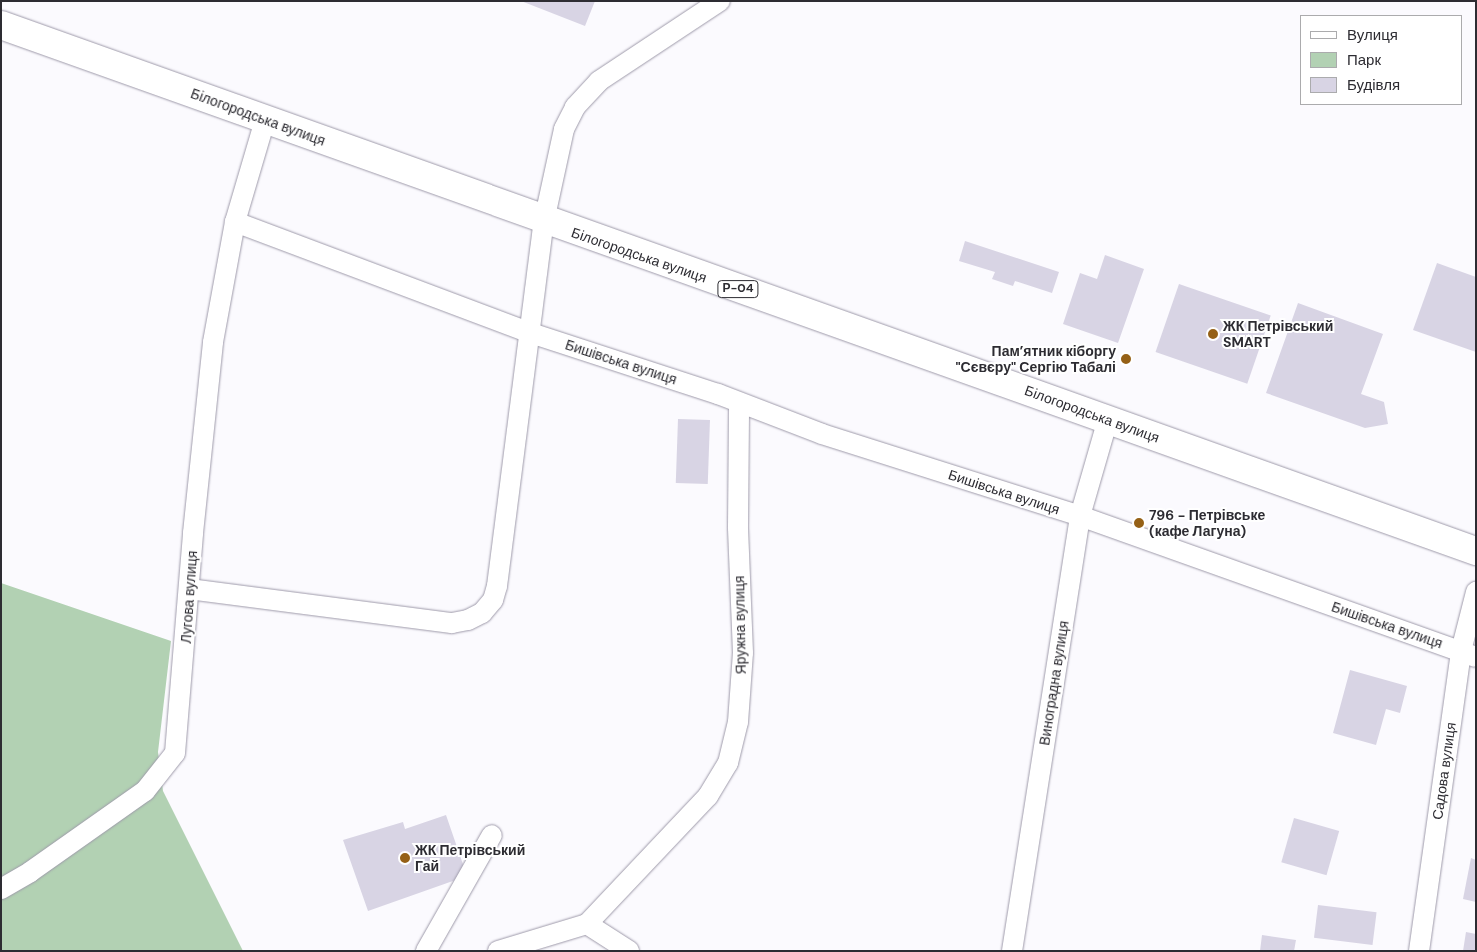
<!DOCTYPE html>
<meta charset="utf-8">
<style>
body{margin:0}
#map{position:relative;width:1477px;height:952px;overflow:hidden;background:#fbfafe;font-family:"DM Sans",sans-serif}
div>[style]{position:absolute}
.green>*{inset:0;background:#b2d1b3}
.building>*{inset:0;background:#d8d4e4;transform-origin:0 0}
.roads{filter:drop-shadow(0 0 1px #9e9aaa) drop-shadow(0 0 1px #9e9aaa)}
.street>*{height:20px;margin:-10px;padding:0 10px;transform-origin:10px;border-radius:10px;background:#fff}
.primary>*{height:28px;margin:-14px;padding:0 14px;transform-origin:14px;border-radius:14px;background:#fff}
.dots>*{width:14px;height:14px;translate:-50% -50%;box-sizing:border-box;border:2px solid #fff;border-radius:50%}
span{translate:-50% -50%;white-space:nowrap;text-align:center;line-height:1.15;-webkit-text-stroke:4px #fff;paint-order:stroke}
.shield-label span{padding:1px 4px;background:#fff;border:1px solid;border-radius:4px;-webkit-text-stroke-width:0}
.shield-label{font-size:12px;color:#2d2c32;font-weight:700}
.street-label{font-size:14px;color:#2d2c32}
.poi-label{font-size:14px;color:#2d2c32;font-weight:700}
.left{translate:0 -50%;text-align:left}
.right{translate:-100% -50%;text-align:right}
.frame{position:absolute;inset:0;border:2px solid #2d2c32;pointer-events:none}
.legend{position:absolute;left:1300px;top:15px;width:162px;height:90px;box-sizing:border-box;background:#fff;border:1px solid #ababad;margin:0;padding:6px 9px;list-style:none;font-size:15px;color:#2d2c32}
.legend li{display:flex;align-items:center;gap:10px;height:25px}
.legend b{width:25px;border:1px solid #ababad}
</style>
<div id="map">
<div class="green">
<i style="clip-path:polygon(1px 583px,171px 641px,158px 752px,163px 791px,243px 951px,1px 951px)"></i>
</div>
<div class="building">
<i style="clip-path:polygon(521px 1px,595px 1px,585px 26px)"></i>
<i style="clip-path:polygon(965px 241px,1059px 272px,1052px 293px,1015px 281px,1013px 286px,992px 279px,995px 272px,959px 261px)"></i>
<i style="clip-path:polygon(1105px 255px,1144px 269px,1118px 343px,1063px 324px,1080px 273px,1097px 279px)"></i>
<i style="clip-path:polygon(1437px 263px,1476px 277px,1476px 352px,1413px 330px)"></i>
<i style="left:1179px;top:284px;width:97px;height:72px;rotate:19deg"></i>
<i style="clip-path:polygon(1298px 303px,1383px 334px,1361px 394px,1384px 402px,1388px 424px,1365px 428px,1266px 393px)"></i>
<i style="left:678px;top:419px;width:32px;height:64px;rotate:2deg"></i>
<i style="clip-path:polygon(1350px 670px,1407px 686px,1400px 713px,1386px 709px,1376px 745px,1333px 733px)"></i>
<i style="clip-path:polygon(446px 815px,467px 876px,368px 911px,343px 840px,403px 822px,405px 829px)"></i>
<i style="left:1294px;top:818px;width:47px;height:46px;rotate:16deg"></i>
<i style="clip-path:polygon(1471px 858px,1476px 860px,1476px 902px,1463px 899px)"></i>
<i style="left:1318px;top:905px;width:59px;height:33px;rotate:7deg"></i>
<i style="clip-path:polygon(1466px 932px,1476px 934px,1476px 951px,1463px 951px)"></i>
<i style="clip-path:polygon(1262px 935px,1296px 940px,1294px 951px,1260px 951px)"></i>
</div>
<div class="roads">
<div class="street">
<i style="left:235px;top:222px;width:316px;rotate:20.6deg"></i>
<i style="left:531px;top:333px;width:197px;rotate:18.1deg"></i>
<i style="left:718px;top:394px;width:111px;rotate:21deg"></i>
<i style="left:822px;top:434px;width:271px;rotate:17.6deg"></i>
<i style="left:1080px;top:516px;width:420px;rotate:19.6deg"></i>
<i style="left:189px;top:589px;width:265px;rotate:7.4deg"></i>
<i style="left:452px;top:623px;width:16px;rotate:-11deg"></i>
<i style="left:468px;top:620px;width:16px;rotate:-27deg"></i>
<i style="left:482px;top:613px;width:17px;rotate:-50deg"></i>
<i style="left:493px;top:600px;width:15px;rotate:-74deg"></i>
<i style="left:497px;top:586px;width:368px;rotate:-82.7deg"></i>
<i style="left:544px;top:221px;width:94px;rotate:-77.7deg"></i>
<i style="left:564px;top:129px;width:25px;rotate:-63deg"></i>
<i style="left:575px;top:107px;width:35px;rotate:-47deg"></i>
<i style="left:599px;top:81px;width:145px;rotate:-33.5deg"></i>
<i style="left:1px;top:889px;width:34px;rotate:-30deg"></i>
<i style="left:30px;top:872px;width:141px;rotate:-35.2deg"></i>
<i style="left:145px;top:791px;width:48px;rotate:-51.7deg"></i>
<i style="left:175px;top:753px;width:221px;rotate:-85.3deg"></i>
<i style="left:193px;top:533px;width:192px;rotate:-84deg"></i>
<i style="left:213px;top:342px;width:122px;rotate:-79.6deg"></i>
<i style="left:235px;top:222px;width:106px;rotate:-73.6deg"></i>
<i style="left:587px;top:924px;width:176px;rotate:-46.6deg"></i>
<i style="left:708px;top:796px;width:39px;rotate:-59deg"></i>
<i style="left:728px;top:763px;width:42px;rotate:-76.3deg"></i>
<i style="left:738px;top:722px;width:69px;rotate:-85.9deg"></i>
<i style="left:743px;top:653px;width:126px;rotate:-92.3deg"></i>
<i style="left:738px;top:527px;width:124px;rotate:-89.5deg"></i>
<i style="left:587px;top:924px;width:50px;rotate:32.7deg"></i>
<i style="left:426px;top:951px;width:133px;rotate:-60.4deg"></i>
<i style="left:498px;top:951px;width:93px;rotate:-16.9deg"></i>
<i style="left:1012px;top:951px;width:440px;rotate:-81.1deg"></i>
<i style="left:1080px;top:516px;width:101px;rotate:-73.9deg"></i>
<i style="left:1419px;top:951px;width:303px;rotate:-82deg"></i>
<i style="left:1461px;top:651px;width:61px;rotate:-75.7deg"></i>
</div>
<div class="primary">
<i style="left:1px;top:25px;width:1566px;rotate:19.63deg"></i>
</div>
</div>
<div class="dots">
<i style="left:1213px;top:334px;background:#956016"></i>
<i style="left:1126px;top:359px;background:#956016"></i>
<i style="left:1139px;top:523px;background:#956016"></i>
<i style="left:405px;top:858px;background:#956016"></i>
</div>
<div class="shield-label">
<span style="left:738px;top:289px">Р-04</span>
</div>
<div class="street-label">
<span style="left:258px;top:117px;rotate:20deg">Білогородська вулиця</span>
<span style="left:639px;top:255px;rotate:19deg">Білогородська вулиця</span>
<span style="left:621px;top:362px;rotate:18deg">Бишівська вулиця</span>
<span style="left:1092px;top:414px;rotate:20deg">Білогородська вулиця</span>
<span style="left:1004px;top:492px;rotate:18deg">Бишівська вулиця</span>
<span style="left:189px;top:597px;rotate:-86deg">Лугова вулиця</span>
<span style="left:740px;top:625px;rotate:-91deg">Яружна вулиця</span>
<span style="left:1387px;top:625px;rotate:19deg">Бишівська вулиця</span>
<span style="left:1054px;top:683px;rotate:-81deg">Виноградна вулиця</span>
<span style="left:1444px;top:771px;rotate:-82deg">Садова вулиця</span>
</div>
<div class="poi-label">
<span class="left" style="left:1223px;top:334px">ЖК Петрівський<br>SMART</span>
<span class="right" style="left:1116px;top:359px">Пам’ятник кіборгу<br>"Сєвєру" Сергію Табалі</span>
<span class="left" style="left:1149px;top:523px">796 - Петрівське<br>(кафе Лагуна)</span>
<span class="left" style="left:415px;top:858px">ЖК Петрівський<br>Гай</span>
</div>
<div class="frame"></div>
<ul class="legend">
<li><b style="height:6px;background:#fff"></b>Вулиця</li>
<li><b style="height:14px;background:#b2d1b3"></b>Парк</li>
<li><b style="height:14px;background:#d8d4e4"></b>Будівля</li>
</ul>
</div>
